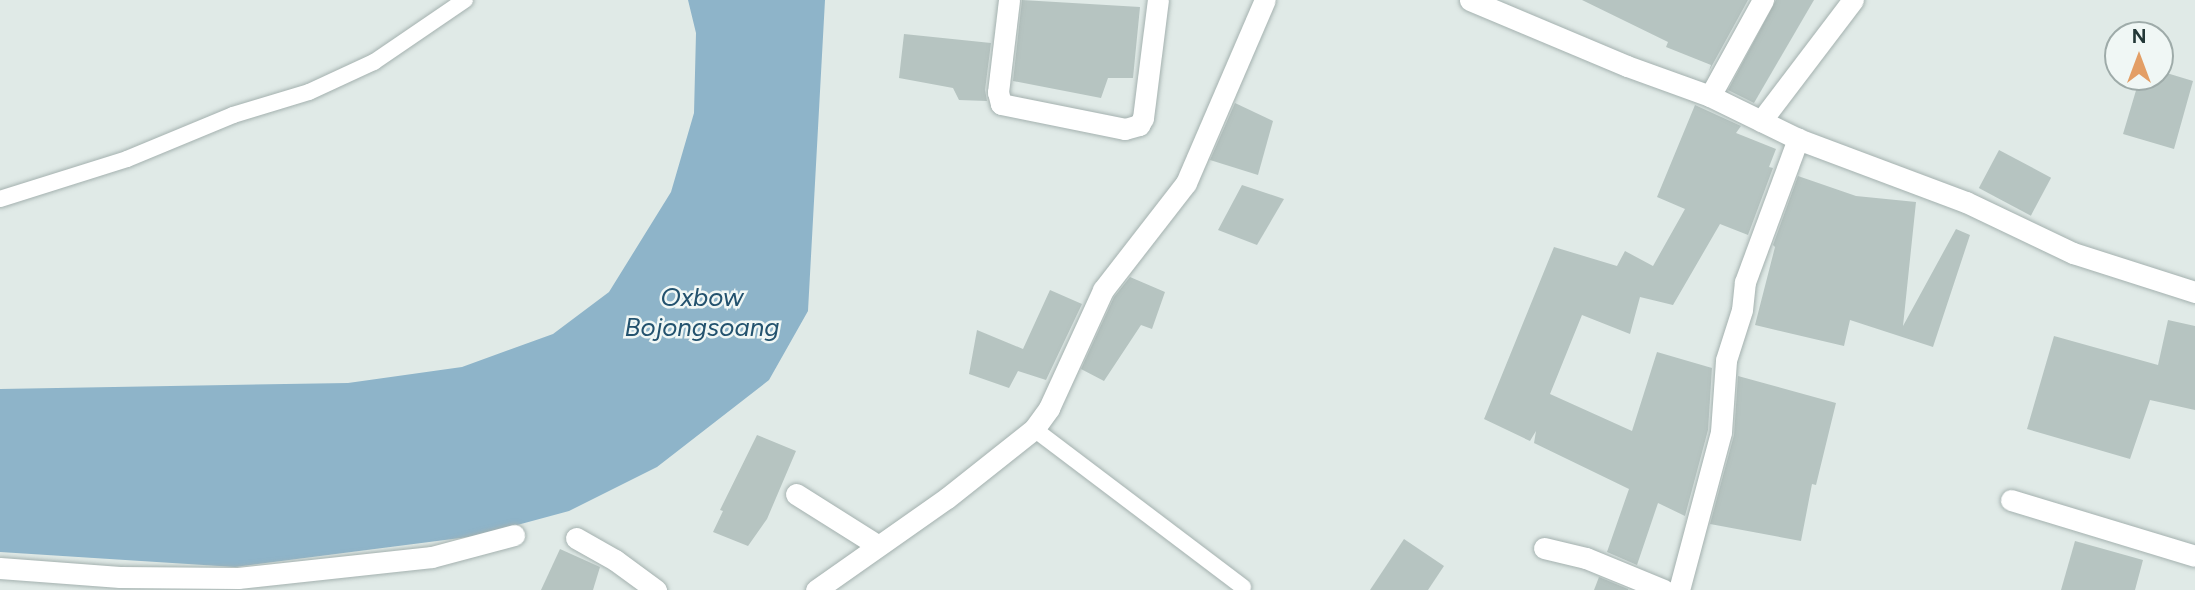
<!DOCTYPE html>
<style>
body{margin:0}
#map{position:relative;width:2195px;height:590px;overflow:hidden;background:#e0eae7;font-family:Figtree,sans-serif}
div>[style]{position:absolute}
.water>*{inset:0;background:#8eb4c9}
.building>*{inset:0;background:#b6c4c1;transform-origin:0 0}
.roads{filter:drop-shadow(0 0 2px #a4b1af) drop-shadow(0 0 2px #a4b1af)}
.service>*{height:16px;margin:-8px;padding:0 8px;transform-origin:8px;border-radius:8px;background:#fff}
.minor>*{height:21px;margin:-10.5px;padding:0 10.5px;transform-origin:10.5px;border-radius:10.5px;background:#fff}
span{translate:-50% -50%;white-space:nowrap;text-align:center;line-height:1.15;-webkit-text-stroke:5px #f0f7f5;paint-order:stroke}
.water-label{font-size:26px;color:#23526e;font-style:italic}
.north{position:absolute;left:2104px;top:21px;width:70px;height:70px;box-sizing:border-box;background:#f0f7f5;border:2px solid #9eaba9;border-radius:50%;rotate:0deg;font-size:19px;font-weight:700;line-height:28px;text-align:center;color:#233837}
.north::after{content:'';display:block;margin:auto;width:24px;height:32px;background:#e39e65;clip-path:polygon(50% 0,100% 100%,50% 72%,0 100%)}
</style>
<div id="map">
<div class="water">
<i style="clip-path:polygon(688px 0,825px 0,808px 311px,769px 380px,657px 467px,569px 511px,476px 536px,235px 567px,0 552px,0 389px,348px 383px,462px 367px,553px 334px,609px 292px,671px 192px,694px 113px,696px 33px)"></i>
</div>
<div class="building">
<i style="clip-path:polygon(1022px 0,1140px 7px,1133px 78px,1108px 78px,1101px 98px,1013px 81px)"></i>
<i style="clip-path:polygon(1582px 0,1748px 0,1709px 71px,1711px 65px,1666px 47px,1668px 42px)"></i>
<i style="clip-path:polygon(1776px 0,1814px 0,1754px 103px,1728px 90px)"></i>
<i style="clip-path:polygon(904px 34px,991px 43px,985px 90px,987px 101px,959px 100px,953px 88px,899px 78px)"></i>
<i style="clip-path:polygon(2160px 71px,2193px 81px,2174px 149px,2123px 134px,2140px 77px,2160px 77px)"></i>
<i style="clip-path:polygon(1235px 103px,1273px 121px,1258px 175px,1210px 160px)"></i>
<i style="clip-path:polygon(1695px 105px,1741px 126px,1736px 133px,1776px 149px,1769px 167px,1773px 168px,1748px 235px,1720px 224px,1673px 305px,1640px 297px,1630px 334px,1582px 315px,1550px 394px,1632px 431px,1657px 352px,1712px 368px,1708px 430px,1685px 516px,1658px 503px,1637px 565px,1607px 552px,1629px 489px,1534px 443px,1536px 431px,1530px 441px,1484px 419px,1554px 247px,1617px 266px,1625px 251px,1653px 266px,1685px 209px,1657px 197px)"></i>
<i style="left:1999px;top:150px;width:59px;height:43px;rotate:28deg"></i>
<i style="clip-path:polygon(1798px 176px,1856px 196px,1916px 202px,1903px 326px,1956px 229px,1970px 235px,1933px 347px,1850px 320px,1844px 346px,1755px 325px,1775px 247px,1773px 245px)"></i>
<i style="clip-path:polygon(1242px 185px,1284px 199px,1257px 245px,1218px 230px)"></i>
<i style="clip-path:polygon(1130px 277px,1165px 292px,1152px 329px,1141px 325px,1104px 381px,1081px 369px,1114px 297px)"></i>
<i style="clip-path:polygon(1050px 290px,1082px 304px,1046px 380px,1018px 371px,1009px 388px,969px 374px,977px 330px,1023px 349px)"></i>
<i style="clip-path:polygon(2168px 320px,2195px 326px,2195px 410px,2150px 400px,2130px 459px,2027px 429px,2054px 336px,2158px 365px)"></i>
<i style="clip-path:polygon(1738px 376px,1836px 403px,1816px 485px,1812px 484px,1801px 541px,1710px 524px,1734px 435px)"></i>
<i style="clip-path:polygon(757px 435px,796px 451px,767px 519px,748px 546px,713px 532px,723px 511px,720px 510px)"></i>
<i style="clip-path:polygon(1404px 539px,1444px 566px,1428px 590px,1370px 590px)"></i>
<i style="clip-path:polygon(2075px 541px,2143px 560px,2135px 590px,2061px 590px)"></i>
<i style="clip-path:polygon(560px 549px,600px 567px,593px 590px,541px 590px)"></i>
<i style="clip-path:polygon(1599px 577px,1628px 589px,1628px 590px,1594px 590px)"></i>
</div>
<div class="roads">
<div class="service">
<i style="left:0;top:199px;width:133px;rotate:-17.5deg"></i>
<i style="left:127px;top:159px;width:115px;rotate:-22.5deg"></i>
<i style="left:233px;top:115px;width:79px;rotate:-16.8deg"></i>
<i style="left:309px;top:92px;width:72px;rotate:-24.8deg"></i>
<i style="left:374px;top:62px;width:110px;rotate:-34.3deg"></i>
<i style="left:1034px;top:429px;width:262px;rotate:37.1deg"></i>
</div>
<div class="minor">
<i style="left:1009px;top:0;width:93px;rotate:96.8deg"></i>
<i style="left:998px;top:92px;width:12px;rotate:76deg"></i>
<i style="left:1001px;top:104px;width:126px;rotate:11.4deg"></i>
<i style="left:1125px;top:129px;width:15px;rotate:-16deg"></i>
<i style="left:1139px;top:125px;width:8px;rotate:-60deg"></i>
<i style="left:1143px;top:118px;width:119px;rotate:-82.8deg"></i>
<i style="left:1470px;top:0;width:170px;rotate:22.8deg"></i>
<i style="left:1627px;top:66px;width:88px;rotate:19.9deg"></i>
<i style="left:1710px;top:96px;width:98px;rotate:26deg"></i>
<i style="left:1798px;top:139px;width:179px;rotate:20.6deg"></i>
<i style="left:1966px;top:202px;width:119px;rotate:25.5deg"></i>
<i style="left:2073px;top:253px;width:128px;rotate:17.7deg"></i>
<i style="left:1710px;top:96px;width:110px;rotate:-61.1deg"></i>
<i style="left:1761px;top:121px;width:152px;rotate:-52.8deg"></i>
<i style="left:796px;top:494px;width:96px;rotate:32.2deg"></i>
<i style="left:2011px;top:500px;width:192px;rotate:16.9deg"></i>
<i style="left:576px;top:538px;width:45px;rotate:29.4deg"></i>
<i style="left:615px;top:560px;width:51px;rotate:36.2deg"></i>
<i style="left:1544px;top:548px;width:43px;rotate:13.4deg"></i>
<i style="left:1586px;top:558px;width:84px;rotate:22.3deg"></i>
<i style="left:0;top:568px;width:120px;rotate:4.3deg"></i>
<i style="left:120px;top:577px;width:118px;rotate:0.5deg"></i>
<i style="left:238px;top:578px;width:195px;rotate:-6.2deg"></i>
<i style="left:432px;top:557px;width:85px;rotate:-15deg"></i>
<i style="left:816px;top:590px;width:160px;rotate:-35.1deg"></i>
<i style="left:947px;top:498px;width:111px;rotate:-38.4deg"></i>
<i style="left:1034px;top:429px;width:26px;rotate:-54deg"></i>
<i style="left:1049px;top:408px;width:130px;rotate:-65.4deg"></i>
<i style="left:1103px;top:290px;width:135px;rotate:-52.2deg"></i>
<i style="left:1186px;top:183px;width:199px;rotate:-66.7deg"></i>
<i style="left:1679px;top:590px;width:163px;rotate:-75.1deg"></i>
<i style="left:1721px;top:432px;width:72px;rotate:-86deg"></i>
<i style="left:1726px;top:360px;width:52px;rotate:-72.3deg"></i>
<i style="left:1742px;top:310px;width:28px;rotate:-84deg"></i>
<i style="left:1745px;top:282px;width:153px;rotate:-69.7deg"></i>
</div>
</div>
<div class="water-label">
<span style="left:702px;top:313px">Oxbow<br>Bojongsoang</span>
</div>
<div class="north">N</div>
</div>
